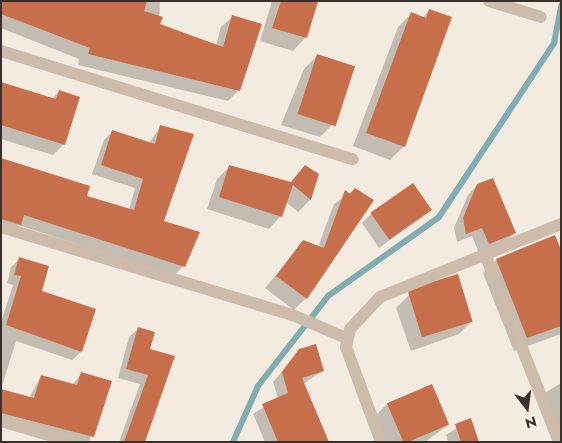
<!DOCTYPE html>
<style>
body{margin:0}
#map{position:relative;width:562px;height:443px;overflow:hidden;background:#f4ebe0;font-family:Jost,sans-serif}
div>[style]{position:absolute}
.shadow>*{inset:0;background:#0003}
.stream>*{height:6px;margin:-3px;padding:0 3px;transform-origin:3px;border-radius:3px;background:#7fadb1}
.building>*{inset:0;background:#c76f4b;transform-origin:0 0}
.minor>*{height:12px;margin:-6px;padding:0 6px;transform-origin:6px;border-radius:6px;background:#cdbcac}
span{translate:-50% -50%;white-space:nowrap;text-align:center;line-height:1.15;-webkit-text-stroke:4px #fbf5ed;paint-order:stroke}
.frame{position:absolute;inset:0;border:2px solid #3a302b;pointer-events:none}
.north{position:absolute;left:502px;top:383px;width:50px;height:50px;-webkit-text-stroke:4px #fbf5ed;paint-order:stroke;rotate:165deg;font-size:14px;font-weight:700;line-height:20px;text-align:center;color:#3a302b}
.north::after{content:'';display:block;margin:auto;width:18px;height:22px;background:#3a302b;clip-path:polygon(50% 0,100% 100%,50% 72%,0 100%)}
</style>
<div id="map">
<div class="shadow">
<i style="clip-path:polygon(1px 1px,160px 1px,159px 25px,216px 46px,221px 27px,233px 16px,239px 90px,228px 101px,78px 65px,79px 59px,1px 28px)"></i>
<i style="clip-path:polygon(272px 1px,319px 1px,306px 37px,293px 51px,260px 41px)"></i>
<i style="clip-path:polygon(429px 11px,404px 146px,390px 160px,353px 146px,398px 27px,411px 14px,422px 18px)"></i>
<i style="clip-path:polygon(317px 56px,333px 124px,320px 137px,281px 125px,304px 69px)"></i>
<i style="clip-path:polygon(1px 84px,52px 99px,59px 91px,64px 144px,53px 155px,1px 139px)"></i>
<i style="clip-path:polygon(161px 126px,162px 222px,184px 266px,174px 275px,18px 225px,11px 233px,1px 232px,1px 159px,85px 196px,129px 210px,135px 188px,92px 174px,104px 140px,113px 131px,149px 143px)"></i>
<i style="clip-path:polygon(229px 167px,290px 183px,318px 175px,310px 200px,298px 212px,286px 202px,281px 216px,269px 229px,207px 209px,217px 179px)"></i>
<i style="clip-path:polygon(477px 185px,515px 233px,505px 242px,479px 253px,472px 236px,457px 242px,454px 228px,468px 195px)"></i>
<i style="clip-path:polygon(355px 189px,306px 298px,294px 310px,265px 288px,303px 242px,318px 247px,334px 204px)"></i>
<i style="clip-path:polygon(430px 210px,379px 248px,362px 223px,371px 214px)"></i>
<i style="clip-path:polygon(554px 237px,561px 254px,561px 334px,514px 351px,483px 273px,496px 260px)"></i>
<i style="clip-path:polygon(20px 259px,40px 291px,95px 310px,81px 352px,72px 360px,16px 341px,1px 389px,1px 322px,13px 285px,7px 283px,11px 267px)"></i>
<i style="clip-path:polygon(458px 276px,472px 321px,459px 334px,411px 351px,396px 308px,409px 295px)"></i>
<i style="clip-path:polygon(139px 328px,148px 350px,173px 357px,144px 442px,119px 442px,140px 384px,118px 378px,129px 337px)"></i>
<i style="clip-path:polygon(300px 350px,323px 371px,303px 384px,328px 442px,265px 442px,253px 414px,278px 398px,273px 382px)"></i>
<i style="clip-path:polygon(82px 373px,110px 382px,89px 442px,65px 442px,1px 424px,1px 390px,29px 398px,41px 376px,72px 385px)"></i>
<i style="clip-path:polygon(561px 383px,561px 433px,540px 396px)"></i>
<i style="clip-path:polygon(431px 386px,448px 425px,425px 442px,384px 442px,374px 417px,387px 404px)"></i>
<i style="clip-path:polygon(470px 420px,478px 442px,448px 442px,446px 435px)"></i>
</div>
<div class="stream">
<i style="left:233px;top:442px;width:61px;rotate:-65.9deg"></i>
<i style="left:258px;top:386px;width:114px;rotate:-52.1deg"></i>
<i style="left:328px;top:296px;width:136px;rotate:-35.4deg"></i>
<i style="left:439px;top:217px;width:209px;rotate:-56.5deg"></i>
<i style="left:554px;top:43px;width:38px;rotate:-79deg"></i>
</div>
<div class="building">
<i style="clip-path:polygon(1px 1px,147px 1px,144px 11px,163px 17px,160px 24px,223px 47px,232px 15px,262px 24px,240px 91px,88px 54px,90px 48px,1px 14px)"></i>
<i style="clip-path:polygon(281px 1px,318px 1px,307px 38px,272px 28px)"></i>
<i style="clip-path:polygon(429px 9px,452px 17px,405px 147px,366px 133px,411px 12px,426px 18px)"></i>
<i style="left:317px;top:54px;width:40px;height:63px;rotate:18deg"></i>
<i style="clip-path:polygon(1px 82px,56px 99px,59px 90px,80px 97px,65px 145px,1px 125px)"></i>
<i style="clip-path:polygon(160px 125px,194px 134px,164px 221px,200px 232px,185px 267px,24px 215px,21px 225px,1px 219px,1px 158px,90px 186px,87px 196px,134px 210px,143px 179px,101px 165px,112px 130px,155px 144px)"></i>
<i style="clip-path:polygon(229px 165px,291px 182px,305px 165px,319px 174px,311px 200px,293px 185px,282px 217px,219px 197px)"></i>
<i style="clip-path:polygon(493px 178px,516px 233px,489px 244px,482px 228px,466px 234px,463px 218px,477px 184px)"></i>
<i style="left:413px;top:183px;width:33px;height:52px;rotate:55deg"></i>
<i style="clip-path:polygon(355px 188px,374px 200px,307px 299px,276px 276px,303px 240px,324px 248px,345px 190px,350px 194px)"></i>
<i style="clip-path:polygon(555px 235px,561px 250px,561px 326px,527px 338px,496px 259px)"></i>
<i style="clip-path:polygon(19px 257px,49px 266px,42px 291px,96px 309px,82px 352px,6px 325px,21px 276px,14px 275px)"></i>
<i style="left:458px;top:274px;width:50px;height:53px;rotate:73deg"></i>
<i style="clip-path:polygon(138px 327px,155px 332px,150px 349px,175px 356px,145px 442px,124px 442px,148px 375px,126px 369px)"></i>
<i style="clip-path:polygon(316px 344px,324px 371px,302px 378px,329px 442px,278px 442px,262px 404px,288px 393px,282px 372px,299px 349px)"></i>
<i style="clip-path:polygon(81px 372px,112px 381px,94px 437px,1px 413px,1px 389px,34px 398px,41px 375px,77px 385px)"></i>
<i style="left:432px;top:384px;width:44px;height:49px;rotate:67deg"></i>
<i style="clip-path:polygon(471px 418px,479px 442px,461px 442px,455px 424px)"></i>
</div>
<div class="minor">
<i style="left:489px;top:1px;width:54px;rotate:17.1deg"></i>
<i style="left:1px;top:51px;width:368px;rotate:17.1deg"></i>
<i style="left:1px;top:227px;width:302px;rotate:16.8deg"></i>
<i style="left:290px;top:314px;width:61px;rotate:23.2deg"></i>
<i style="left:485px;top:254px;width:202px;rotate:68.5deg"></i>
<i style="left:1px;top:421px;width:75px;rotate:16.3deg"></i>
<i style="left:381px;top:442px;width:101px;rotate:-110.2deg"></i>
<i style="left:346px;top:347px;width:18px;rotate:-77deg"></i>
<i style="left:350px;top:329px;width:44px;rotate:-46.8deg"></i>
<i style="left:380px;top:297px;width:195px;rotate:-22deg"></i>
</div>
<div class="frame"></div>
<div class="north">N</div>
</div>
